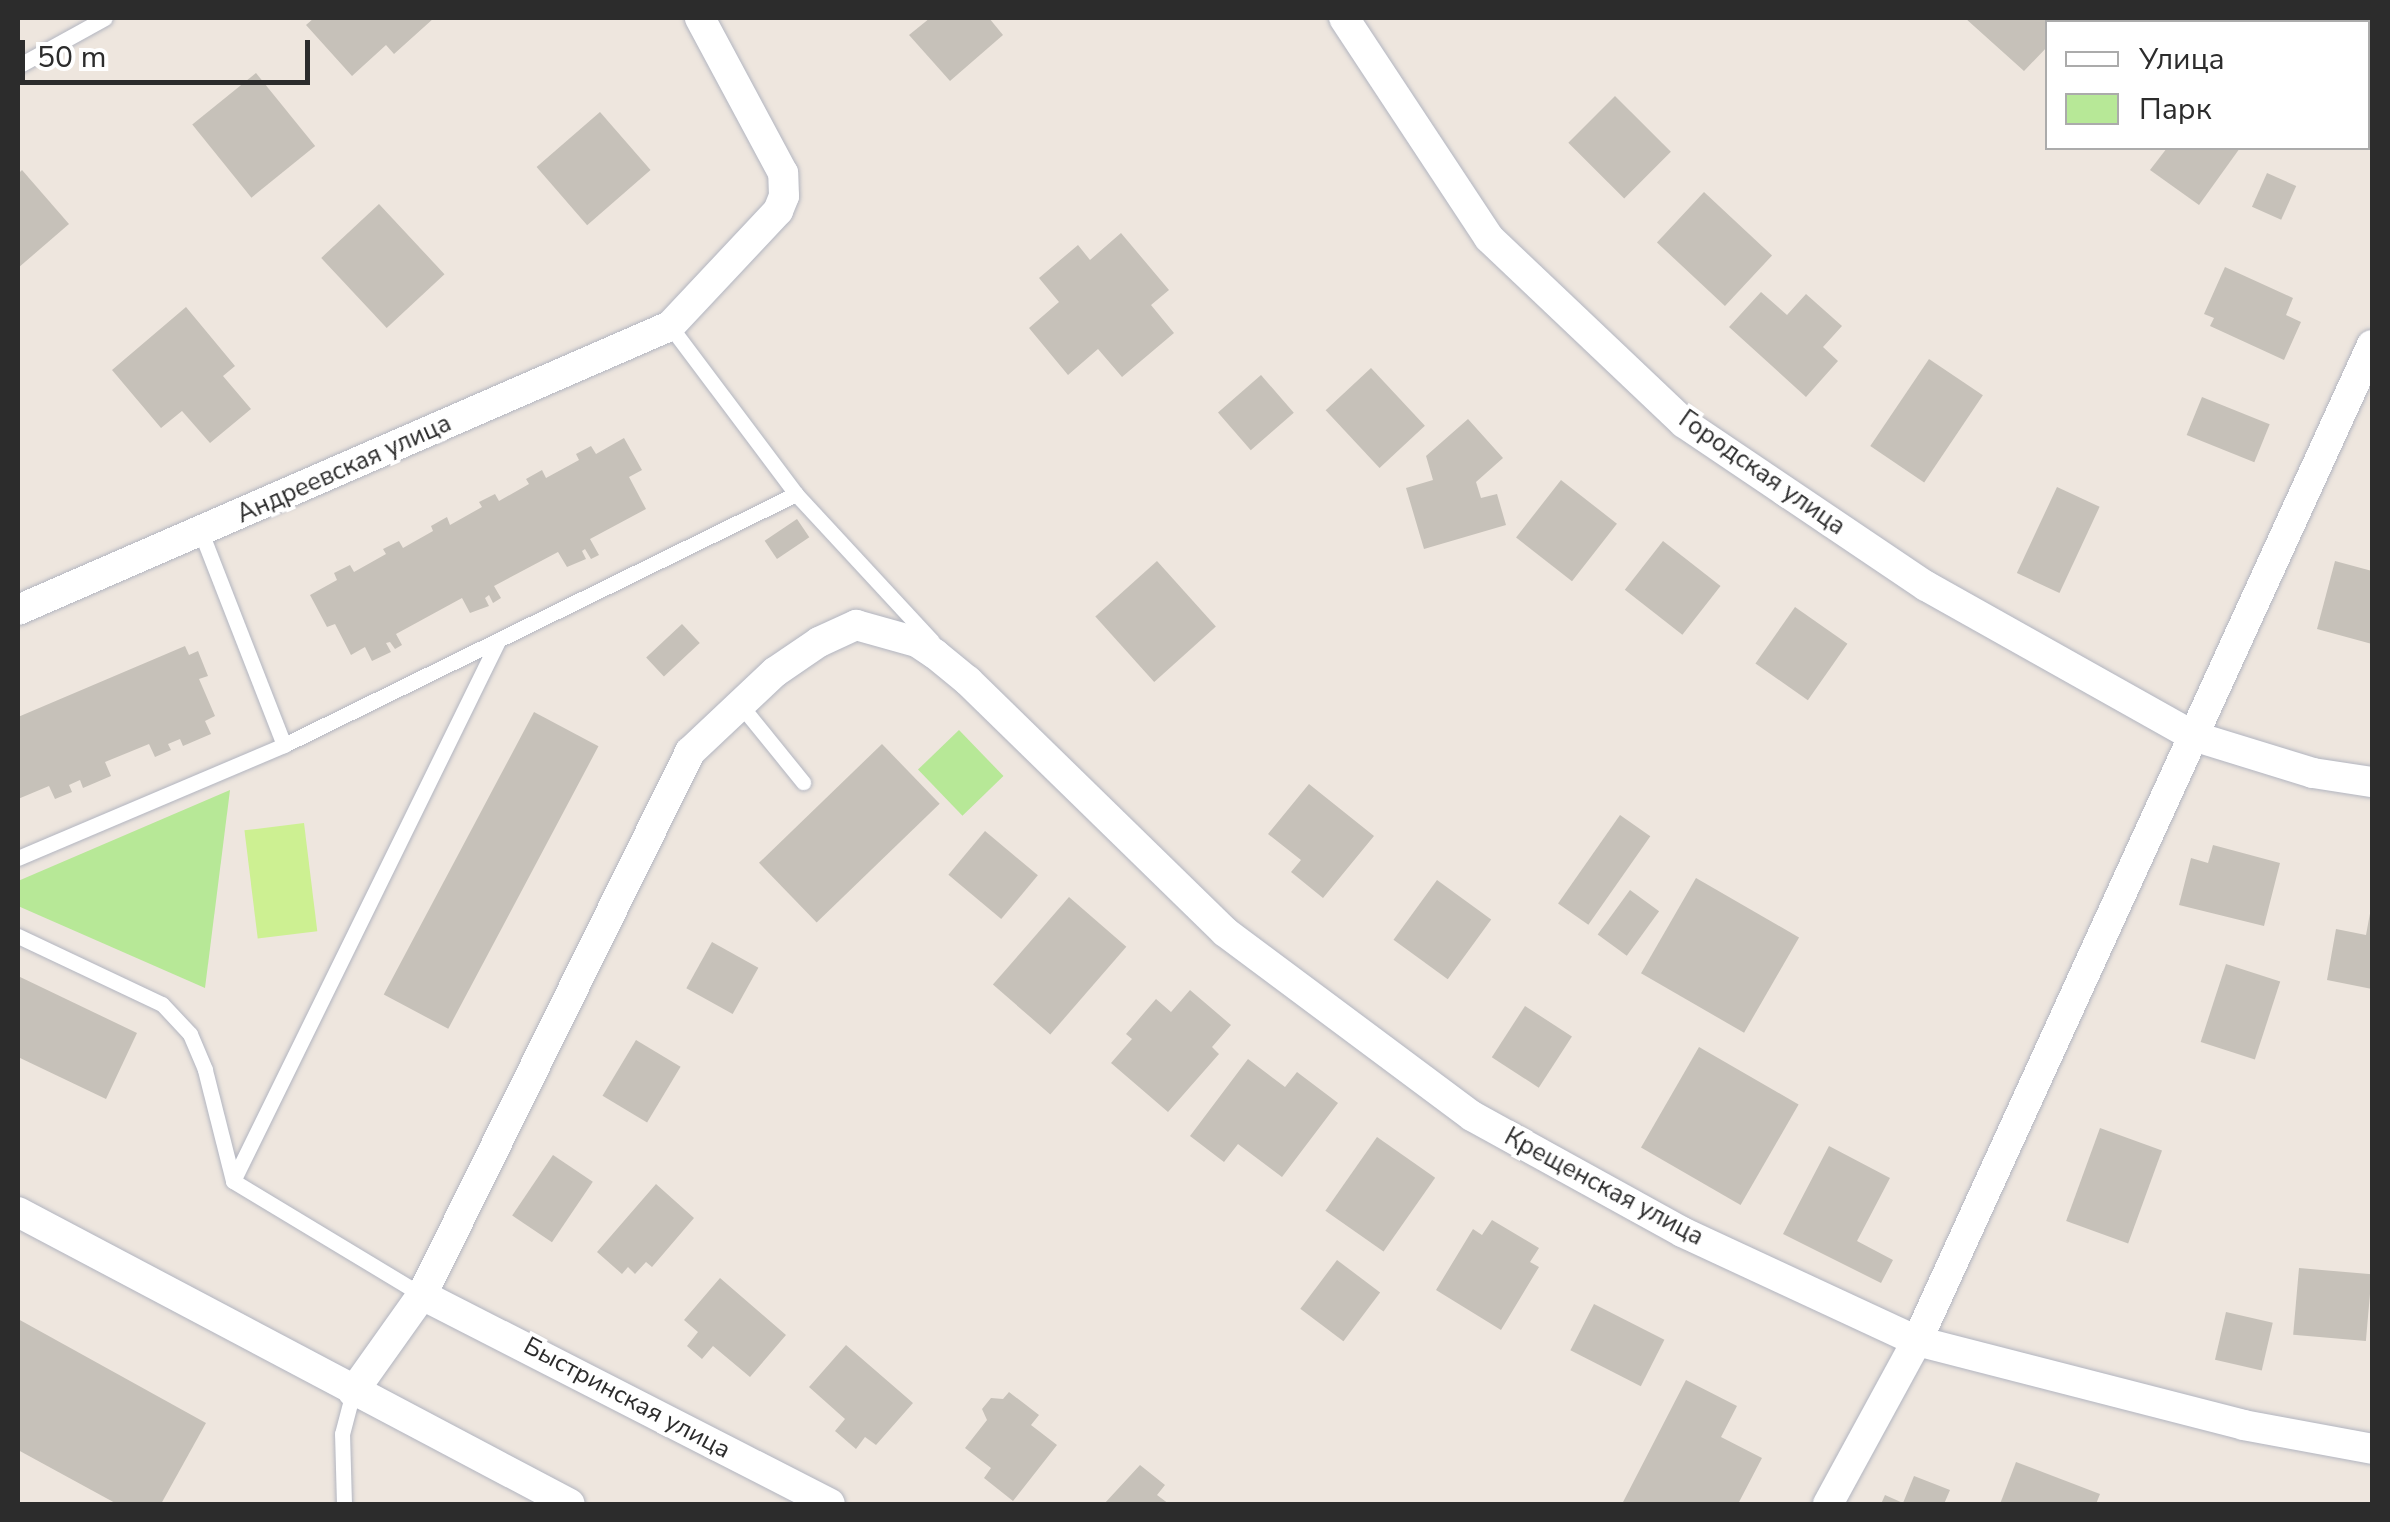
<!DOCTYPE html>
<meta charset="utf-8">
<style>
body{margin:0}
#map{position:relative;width:2390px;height:1522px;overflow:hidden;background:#eee6de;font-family:"Nunito Sans",sans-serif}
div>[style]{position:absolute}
.green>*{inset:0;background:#b7e897;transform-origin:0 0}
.pitch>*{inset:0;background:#cdf092;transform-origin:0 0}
.building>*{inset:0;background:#c6c1b9;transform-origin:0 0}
.roads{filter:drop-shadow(0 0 2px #b2b5c0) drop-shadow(0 0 2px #b2b5c0)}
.lane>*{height:15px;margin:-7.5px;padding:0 7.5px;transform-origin:7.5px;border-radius:7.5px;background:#fff}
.street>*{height:30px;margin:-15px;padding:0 15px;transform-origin:15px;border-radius:15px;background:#fff}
span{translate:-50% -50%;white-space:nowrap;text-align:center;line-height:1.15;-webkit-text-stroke:8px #fff;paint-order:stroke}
.street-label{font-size:25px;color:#2c2c2c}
.frame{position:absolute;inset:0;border:20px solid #2c2c2c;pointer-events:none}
.legend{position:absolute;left:2045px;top:20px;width:325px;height:130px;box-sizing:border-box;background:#fff;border:2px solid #ababab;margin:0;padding:12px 18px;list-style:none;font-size:30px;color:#2c2c2c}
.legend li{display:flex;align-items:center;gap:20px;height:50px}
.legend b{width:50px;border:2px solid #ababab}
.scale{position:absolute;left:20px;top:40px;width:290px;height:45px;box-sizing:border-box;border:5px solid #2c2c2c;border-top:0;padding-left:12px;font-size:30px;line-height:35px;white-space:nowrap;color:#2c2c2c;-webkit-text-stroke:8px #fff;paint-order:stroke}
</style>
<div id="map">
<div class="green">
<i style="left:959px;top:730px;width:64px;height:57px;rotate:46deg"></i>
<i style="clip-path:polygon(230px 790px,205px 988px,18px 906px,18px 881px)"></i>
</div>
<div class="pitch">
<i style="left:304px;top:823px;width:109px;height:60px;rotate:83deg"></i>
</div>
<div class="building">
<i style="clip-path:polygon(314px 18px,434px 18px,394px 54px,386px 45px,352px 76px,306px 25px)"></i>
<i style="clip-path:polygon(930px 18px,989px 18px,1003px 35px,950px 81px,909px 35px)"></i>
<i style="clip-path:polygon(1965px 18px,2074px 18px,2070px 22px,2048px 22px,2048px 46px,2024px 71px)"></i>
<i style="left:256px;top:73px;width:94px;height:82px;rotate:51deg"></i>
<i style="left:1615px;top:96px;width:79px;height:66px;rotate:45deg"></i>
<i style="left:600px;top:112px;width:77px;height:84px;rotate:49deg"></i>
<i style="clip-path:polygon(2167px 148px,2240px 148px,2199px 205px,2150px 170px)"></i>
<i style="clip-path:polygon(22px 170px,69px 224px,18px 268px,18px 174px)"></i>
<i style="left:2267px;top:173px;width:32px;height:37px;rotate:24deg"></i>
<i style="left:1704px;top:192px;width:93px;height:69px;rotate:43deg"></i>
<i style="left:379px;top:204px;width:96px;height:79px;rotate:47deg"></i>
<i style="clip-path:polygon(1121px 233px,1169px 290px,1151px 305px,1174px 333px,1122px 377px,1098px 349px,1068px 375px,1029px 328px,1059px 302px,1039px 278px,1078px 245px,1090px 260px)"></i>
<i style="clip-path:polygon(2225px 267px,2293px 298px,2286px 315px,2301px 322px,2284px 360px,2210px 326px,2214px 318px,2204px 314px)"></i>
<i style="clip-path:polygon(1761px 292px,1787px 315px,1806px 294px,1842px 326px,1823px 347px,1838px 361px,1806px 397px,1729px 327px)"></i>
<i style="clip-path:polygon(186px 307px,235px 366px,223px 376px,251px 409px,210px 443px,182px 411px,161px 428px,112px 370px)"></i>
<i style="left:1929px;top:359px;width:65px;height:105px;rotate:34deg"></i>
<i style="left:1371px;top:368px;width:79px;height:62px;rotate:47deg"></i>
<i style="left:1261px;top:375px;width:50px;height:57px;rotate:49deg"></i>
<i style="left:2202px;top:397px;width:73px;height:41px;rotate:22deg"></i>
<i style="clip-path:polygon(1468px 419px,1503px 458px,1476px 482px,1481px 498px,1497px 494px,1506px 525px,1424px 549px,1406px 488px,1433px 480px,1426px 456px)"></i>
<i style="clip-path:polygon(624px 438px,642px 470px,629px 477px,646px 509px,590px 539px,599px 555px,591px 559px,585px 549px,582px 551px,586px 559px,567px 567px,558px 552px,494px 586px,501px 598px,493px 603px,489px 595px,485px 598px,489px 606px,470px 613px,462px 598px,396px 634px,402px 645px,395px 649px,390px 642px,386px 643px,391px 652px,372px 661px,365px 647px,351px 655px,335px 624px,327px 627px,310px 595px,337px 580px,334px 573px,350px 565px,354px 572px,386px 554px,383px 549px,399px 541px,403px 548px,433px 531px,431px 526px,447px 517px,450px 525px,482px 507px,479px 502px,495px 494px,499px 501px,529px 484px,526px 479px,542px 470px,546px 478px,579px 460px,576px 454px,591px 446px,596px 454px)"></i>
<i style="left:1561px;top:480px;width:71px;height:73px;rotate:38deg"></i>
<i style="left:2057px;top:487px;width:47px;height:95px;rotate:25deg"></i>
<i style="left:797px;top:519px;width:22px;height:39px;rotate:56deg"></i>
<i style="left:1663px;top:541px;width:73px;height:62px;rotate:38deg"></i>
<i style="left:1157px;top:561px;width:88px;height:83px;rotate:48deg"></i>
<i style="clip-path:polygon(2335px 561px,2372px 571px,2372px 644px,2317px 629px)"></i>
<i style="left:1795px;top:607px;width:64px;height:69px;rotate:35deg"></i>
<i style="left:682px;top:624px;width:26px;height:49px;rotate:47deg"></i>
<i style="clip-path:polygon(185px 646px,189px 655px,198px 651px,208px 676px,199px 679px,215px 716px,205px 721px,211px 734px,183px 746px,180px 739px,168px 744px,171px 750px,155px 757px,149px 744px,105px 762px,111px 776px,83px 788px,80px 780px,69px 785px,72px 792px,55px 799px,49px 786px,18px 799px,18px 717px)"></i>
<i style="left:534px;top:712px;width:73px;height:320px;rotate:28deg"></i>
<i style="left:882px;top:744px;width:83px;height:171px;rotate:46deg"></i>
<i style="clip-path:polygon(1309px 784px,1374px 836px,1323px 898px,1291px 872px,1301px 860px,1268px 834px)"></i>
<i style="left:1620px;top:815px;width:37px;height:108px;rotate:35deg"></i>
<i style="left:985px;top:831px;width:69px;height:57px;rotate:40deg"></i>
<i style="clip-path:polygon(2213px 845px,2280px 863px,2264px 926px,2179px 905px,2191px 858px,2208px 863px)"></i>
<i style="left:1696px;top:878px;width:119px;height:110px;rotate:30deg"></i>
<i style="left:1437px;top:880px;width:67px;height:74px;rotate:36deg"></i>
<i style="left:1630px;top:890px;width:36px;height:55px;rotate:36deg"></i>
<i style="left:1069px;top:897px;width:76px;height:116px;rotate:41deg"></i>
<i style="clip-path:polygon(2371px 908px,2372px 989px,2327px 980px,2336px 929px,2366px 935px)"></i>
<i style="left:712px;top:942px;width:53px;height:53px;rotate:29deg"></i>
<i style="left:2226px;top:964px;width:57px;height:82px;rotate:18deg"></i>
<i style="clip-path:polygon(18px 976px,137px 1033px,106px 1099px,18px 1057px)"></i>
<i style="clip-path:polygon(1190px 990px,1231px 1025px,1212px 1047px,1219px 1054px,1168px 1112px,1111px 1063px,1132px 1039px,1126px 1034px,1156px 999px,1171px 1012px)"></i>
<i style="left:1525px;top:1006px;width:56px;height:61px;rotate:33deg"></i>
<i style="left:636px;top:1040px;width:52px;height:65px;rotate:31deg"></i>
<i style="left:1699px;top:1047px;width:115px;height:116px;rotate:30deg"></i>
<i style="clip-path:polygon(1248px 1059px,1285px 1087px,1297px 1072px,1338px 1103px,1282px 1177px,1238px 1144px,1224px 1162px,1190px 1136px)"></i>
<i style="left:2100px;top:1128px;width:66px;height:99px;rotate:20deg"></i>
<i style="left:1377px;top:1137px;width:71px;height:90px;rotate:35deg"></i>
<i style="clip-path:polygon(1829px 1146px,1890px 1178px,1857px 1241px,1893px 1260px,1881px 1283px,1783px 1234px)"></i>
<i style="left:553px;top:1155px;width:48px;height:73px;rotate:34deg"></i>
<i style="clip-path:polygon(656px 1184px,694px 1218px,652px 1267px,646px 1262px,635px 1274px,628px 1267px,622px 1274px,597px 1252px)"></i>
<i style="clip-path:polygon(1492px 1220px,1539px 1248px,1530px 1262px,1539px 1267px,1501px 1330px,1436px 1290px,1473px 1229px,1482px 1235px)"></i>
<i style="left:1337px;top:1260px;width:54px;height:61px;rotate:37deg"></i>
<i style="left:2299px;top:1268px;width:73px;height:67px;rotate:5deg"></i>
<i style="clip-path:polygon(720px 1278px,786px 1335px,750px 1377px,713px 1346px,702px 1359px,687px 1346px,698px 1332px,684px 1320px)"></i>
<i style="left:1594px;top:1304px;width:79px;height:52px;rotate:27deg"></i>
<i style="left:2226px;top:1312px;width:48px;height:49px;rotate:13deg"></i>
<i style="clip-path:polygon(18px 1319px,206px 1423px,161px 1504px,117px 1504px,18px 1450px)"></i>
<i style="clip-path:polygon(846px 1345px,913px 1403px,876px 1445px,865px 1437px,856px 1449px,835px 1431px,845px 1419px,809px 1387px)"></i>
<i style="clip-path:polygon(1686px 1380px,1737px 1406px,1721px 1437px,1762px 1458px,1738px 1504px,1622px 1504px)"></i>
<i style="clip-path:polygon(1009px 1392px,1039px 1415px,1031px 1425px,1057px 1445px,1013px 1501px,984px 1478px,991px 1468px,965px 1448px,987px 1420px,982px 1409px,991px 1398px,1003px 1399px)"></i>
<i style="clip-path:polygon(2016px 1462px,2100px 1494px,2096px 1504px,2000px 1504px)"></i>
<i style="clip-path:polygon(1140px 1465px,1165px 1485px,1157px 1495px,1169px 1504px,1104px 1504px)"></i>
<i style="clip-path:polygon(1914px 1476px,1950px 1490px,1944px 1504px,1881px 1504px,1885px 1495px,1903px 1503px)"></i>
</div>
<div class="roads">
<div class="lane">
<i style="left:18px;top:66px;width:99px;rotate:-28.9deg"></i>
<i style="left:670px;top:326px;width:210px;rotate:53.1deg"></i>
<i style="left:796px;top:494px;width:200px;rotate:47.2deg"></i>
<i style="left:739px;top:703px;width:102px;rotate:51deg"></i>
<i style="left:284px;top:745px;width:570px;rotate:-26.12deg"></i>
<i style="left:18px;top:858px;width:289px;rotate:-23deg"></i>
<i style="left:284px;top:745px;width:229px;rotate:-111.3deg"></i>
<i style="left:18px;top:936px;width:159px;rotate:25.3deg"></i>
<i style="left:162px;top:1004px;width:41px;rotate:47deg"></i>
<i style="left:190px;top:1034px;width:39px;rotate:67deg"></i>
<i style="left:205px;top:1070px;width:114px;rotate:75.8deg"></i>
<i style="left:233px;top:1181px;width:221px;rotate:31.1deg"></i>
<i style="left:233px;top:1181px;width:599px;rotate:-63.86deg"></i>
<i style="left:344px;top:1504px;width:70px;rotate:-91.6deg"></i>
<i style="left:342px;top:1434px;width:43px;rotate:-75.3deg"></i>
</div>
<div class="street">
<i style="left:1344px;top:18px;width:263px;rotate:56.6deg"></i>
<i style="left:1489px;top:238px;width:269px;rotate:43.5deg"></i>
<i style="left:1684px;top:423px;width:292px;rotate:34deg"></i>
<i style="left:1926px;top:586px;width:306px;rotate:29.3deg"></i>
<i style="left:2193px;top:736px;width:126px;rotate:17.1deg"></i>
<i style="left:2313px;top:773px;width:60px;rotate:8.7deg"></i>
<i style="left:2289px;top:18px;width:9px;rotate:27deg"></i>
<i style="left:2368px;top:57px;width:5px;rotate:37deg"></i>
<i style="left:18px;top:610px;width:711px;rotate:-23.54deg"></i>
<i style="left:670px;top:326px;width:158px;rotate:-46.8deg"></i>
<i style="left:778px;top:211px;width:16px;rotate:-68deg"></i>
<i style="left:784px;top:196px;width:23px;rotate:-92deg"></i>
<i style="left:783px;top:173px;width:176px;rotate:-118.2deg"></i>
<i style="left:18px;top:1212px;width:624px;rotate:27.88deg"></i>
<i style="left:422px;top:1295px;width:458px;rotate:27.1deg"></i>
<i style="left:353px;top:1392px;width:119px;rotate:-54.6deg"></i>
<i style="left:422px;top:1295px;width:606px;rotate:-63.73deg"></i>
<i style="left:690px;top:752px;width:117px;rotate:-43.3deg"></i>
<i style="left:775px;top:672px;width:53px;rotate:-34.3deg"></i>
<i style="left:819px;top:642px;width:41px;rotate:-24.7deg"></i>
<i style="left:856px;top:625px;width:63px;rotate:15.6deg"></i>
<i style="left:917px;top:642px;width:22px;rotate:34deg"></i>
<i style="left:935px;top:654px;width:43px;rotate:39.3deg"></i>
<i style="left:968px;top:681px;width:359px;rotate:44.3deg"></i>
<i style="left:1225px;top:932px;width:308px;rotate:36.7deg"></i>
<i style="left:1472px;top:1116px;width:240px;rotate:28.9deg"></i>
<i style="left:1682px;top:1232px;width:259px;rotate:24.9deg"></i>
<i style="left:1917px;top:1341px;width:337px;rotate:14.4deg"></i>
<i style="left:2243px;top:1425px;width:131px;rotate:10.5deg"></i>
<i style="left:1828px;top:1504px;width:186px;rotate:-61.4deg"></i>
<i style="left:1917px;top:1341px;width:1095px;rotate:-65.45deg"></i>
</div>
</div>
<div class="street-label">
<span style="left:344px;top:469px;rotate:-24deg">Андреевская улица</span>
<span style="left:1762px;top:473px;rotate:35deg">Городская улица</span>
<span style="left:1604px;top:1187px;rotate:28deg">Крещенская улица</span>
<span style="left:627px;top:1398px;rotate:28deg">Быстринская улица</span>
</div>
<div class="frame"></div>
<ul class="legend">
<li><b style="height:12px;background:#fff"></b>Улица</li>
<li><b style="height:28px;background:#b7e897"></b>Парк</li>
</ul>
<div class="scale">50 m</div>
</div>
